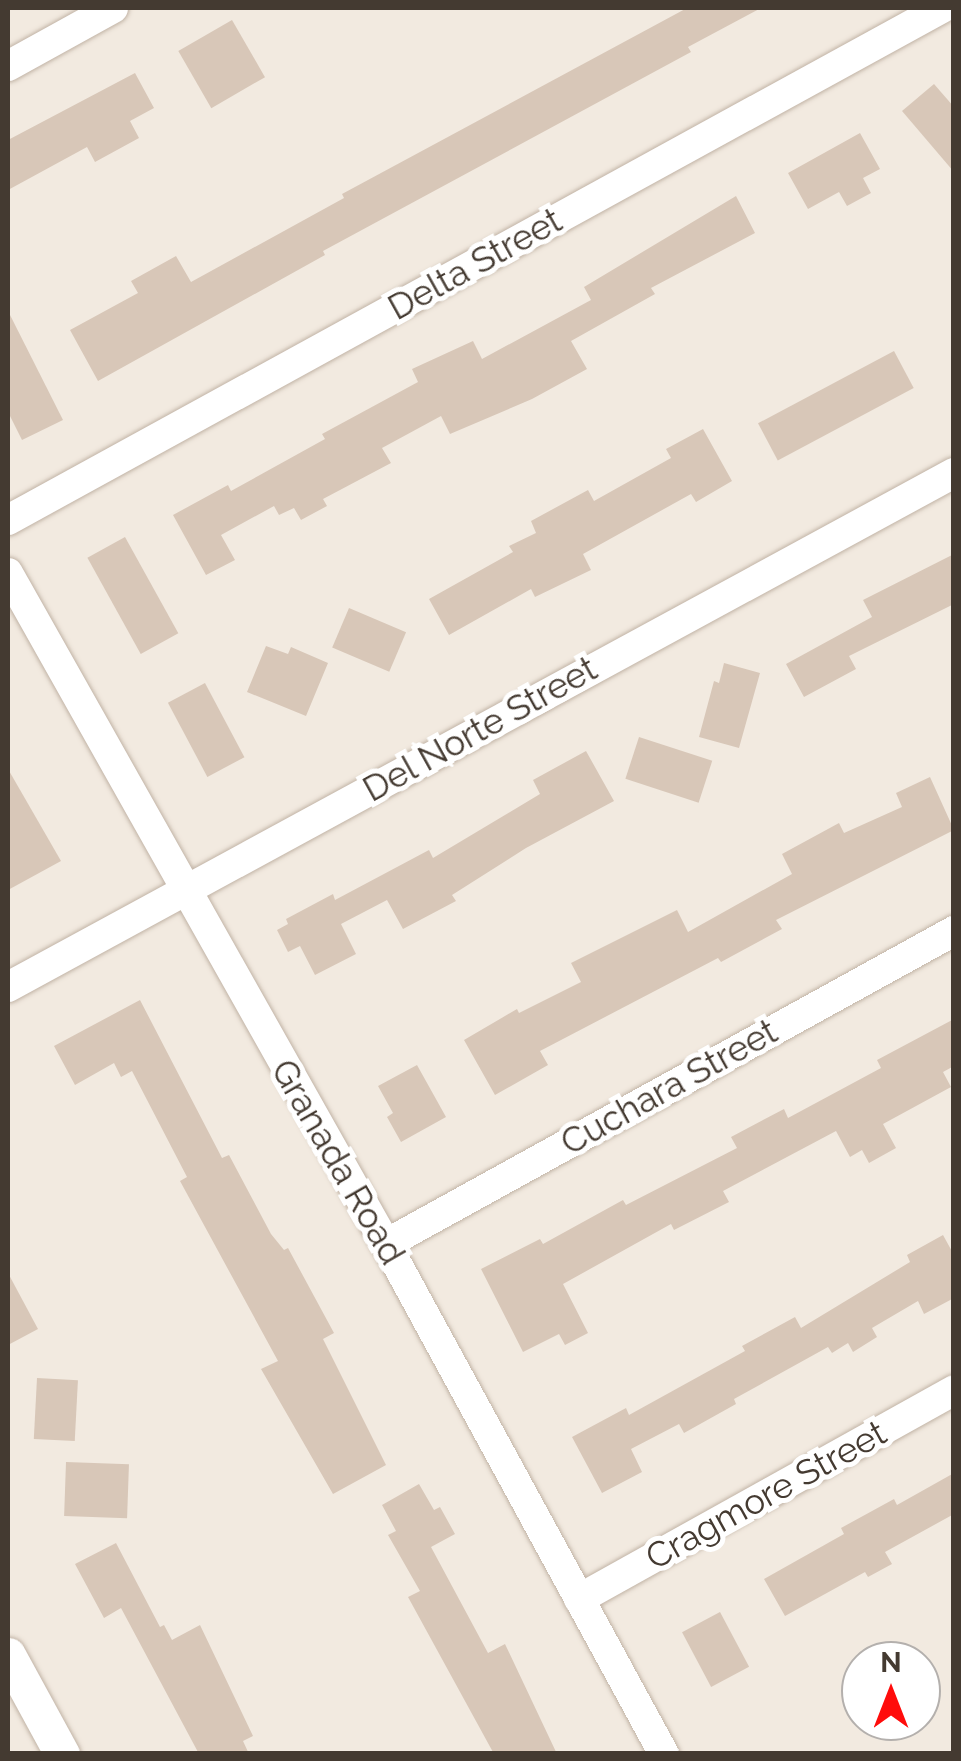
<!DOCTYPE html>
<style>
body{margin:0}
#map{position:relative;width:961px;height:1761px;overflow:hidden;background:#f2eae0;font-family:Raleway,sans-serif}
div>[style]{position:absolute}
.building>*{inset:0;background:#d8c7b8;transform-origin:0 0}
.roads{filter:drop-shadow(0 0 2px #c1b3a5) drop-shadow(0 0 2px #c1b3a5)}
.minor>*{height:30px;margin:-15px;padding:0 15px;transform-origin:15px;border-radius:15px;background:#fff}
.tertiary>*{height:35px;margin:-17.5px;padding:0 17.5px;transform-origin:17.5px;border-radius:17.5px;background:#fff}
span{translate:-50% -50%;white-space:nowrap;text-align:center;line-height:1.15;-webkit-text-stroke:10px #fff;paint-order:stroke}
.street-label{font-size:35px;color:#443a31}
.frame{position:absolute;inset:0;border:10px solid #443a31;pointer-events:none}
.north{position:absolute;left:841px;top:1641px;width:100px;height:100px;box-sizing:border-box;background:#fff;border:2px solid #b4b0ad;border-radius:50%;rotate:0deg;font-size:28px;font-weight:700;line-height:40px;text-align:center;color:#443a31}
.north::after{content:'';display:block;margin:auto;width:35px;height:45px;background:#ff0c0b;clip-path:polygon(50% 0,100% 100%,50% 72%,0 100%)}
</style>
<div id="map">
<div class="building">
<i style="clip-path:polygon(687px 8px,761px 8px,688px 47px,691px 52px,323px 251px,325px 255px,98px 381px,70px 330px,138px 293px,131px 281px,176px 256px,191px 282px,344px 198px,342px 194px)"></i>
<i style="left:232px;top:20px;width:66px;height:62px;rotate:60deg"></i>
<i style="clip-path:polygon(135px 73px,154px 108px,130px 121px,139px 138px,95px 162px,87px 147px,8px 190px,8px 140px)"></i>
<i style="clip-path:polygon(934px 84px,954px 107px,954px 172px,902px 111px)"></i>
<i style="clip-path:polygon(860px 133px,880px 169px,863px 178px,871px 193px,847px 206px,839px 192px,808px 209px,788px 173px)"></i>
<i style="clip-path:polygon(736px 196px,755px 233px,651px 288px,655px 294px,571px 341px,587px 369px,532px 399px,450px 434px,441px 416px,382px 448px,391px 463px,323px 499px,327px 506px,301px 520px,294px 508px,279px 515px,274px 506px,221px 535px,235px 560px,206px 575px,173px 515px,228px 485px,231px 491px,325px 439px,322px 434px,418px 382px,412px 369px,473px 341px,482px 359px,591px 300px,584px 287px)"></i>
<i style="clip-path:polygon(8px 311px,63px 420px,22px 440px,8px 412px)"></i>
<i style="left:894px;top:351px;width:42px;height:154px;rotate:62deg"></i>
<i style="clip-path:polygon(703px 429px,732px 481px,696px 502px,691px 494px,583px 554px,591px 570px,535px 597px,531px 589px,449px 635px,429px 599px,513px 552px,509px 546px,536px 533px,531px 521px,588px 490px,594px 501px,671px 458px,666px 449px)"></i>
<i style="left:125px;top:537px;width:110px;height:43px;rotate:61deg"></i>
<i style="clip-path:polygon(954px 554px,954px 604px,849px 656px,856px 669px,804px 697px,786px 664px,872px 617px,863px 600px)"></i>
<i style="left:349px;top:608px;width:62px;height:43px;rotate:23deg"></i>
<i style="clip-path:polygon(266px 646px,288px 654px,291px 647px,328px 663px,306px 716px,247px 692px)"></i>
<i style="clip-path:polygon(724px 663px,760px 673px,739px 748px,699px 737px,714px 681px,719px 683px)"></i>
<i style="left:205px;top:683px;width:84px;height:42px;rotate:62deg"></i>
<i style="left:639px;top:737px;width:77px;height:44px;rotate:18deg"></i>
<i style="clip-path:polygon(586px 751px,614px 801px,526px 848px,452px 895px,456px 901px,403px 929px,387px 900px,341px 924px,356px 954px,315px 975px,300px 946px,288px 952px,277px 930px,288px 924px,286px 919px,333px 894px,335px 900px,429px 850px,433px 858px,540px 794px,533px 780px)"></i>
<i style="clip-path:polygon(8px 769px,61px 861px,8px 890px)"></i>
<i style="clip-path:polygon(930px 777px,954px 830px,776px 920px,782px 929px,721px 962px,718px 958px,540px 1051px,548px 1065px,495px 1095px,464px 1040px,517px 1009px,519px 1013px,581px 982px,571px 963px,677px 910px,688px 932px,792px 874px,782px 854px,839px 823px,844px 833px,902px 807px,896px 793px)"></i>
<i style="clip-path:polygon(140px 1000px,222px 1158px,229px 1155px,271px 1234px,284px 1250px,288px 1248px,334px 1333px,323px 1339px,386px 1465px,333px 1494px,261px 1369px,278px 1361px,180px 1181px,187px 1177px,132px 1071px,121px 1077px,114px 1063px,75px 1085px,54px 1046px)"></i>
<i style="clip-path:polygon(954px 1019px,954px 1066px,943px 1072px,951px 1087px,883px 1124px,896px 1148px,869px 1163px,862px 1150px,850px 1157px,836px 1131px,723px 1191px,729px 1202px,674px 1230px,671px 1224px,563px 1284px,588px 1333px,565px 1345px,559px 1334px,523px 1352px,481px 1269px,540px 1239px,543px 1244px,623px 1200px,626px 1205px,737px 1148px,731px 1137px,784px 1109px,788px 1118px,881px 1068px,877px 1060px)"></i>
<i style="clip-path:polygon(417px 1065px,446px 1117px,401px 1142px,387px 1117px,393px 1113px,378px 1086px)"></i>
<i style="clip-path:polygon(943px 1235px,954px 1255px,954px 1298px,924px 1314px,918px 1301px,872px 1328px,877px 1337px,853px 1352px,848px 1343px,832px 1353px,828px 1347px,734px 1399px,736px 1404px,684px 1433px,679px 1424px,631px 1449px,642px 1472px,602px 1493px,572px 1437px,626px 1408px,629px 1415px,745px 1351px,742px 1346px,795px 1317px,801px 1328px,910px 1262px,907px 1255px)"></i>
<i style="clip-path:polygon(8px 1273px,38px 1329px,8px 1345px)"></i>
<i style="left:37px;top:1378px;width:41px;height:61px;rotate:3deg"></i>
<i style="left:66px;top:1462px;width:63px;height:54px;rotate:2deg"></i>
<i style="clip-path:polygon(954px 1473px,954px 1514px,885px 1552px,892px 1564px,868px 1577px,865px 1572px,785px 1616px,764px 1579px,844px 1534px,841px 1528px,894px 1499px,897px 1505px)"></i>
<i style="clip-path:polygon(419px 1484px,434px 1510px,440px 1507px,455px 1534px,431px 1547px,488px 1653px,505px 1644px,557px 1754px,494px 1754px,408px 1597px,420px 1591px,388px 1535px,396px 1531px,382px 1505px)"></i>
<i style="clip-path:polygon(116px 1543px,160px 1627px,164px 1625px,172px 1640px,200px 1625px,253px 1736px,243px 1741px,249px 1754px,199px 1754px,121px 1608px,104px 1618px,75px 1564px)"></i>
<i style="left:720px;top:1612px;width:62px;height:43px;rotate:62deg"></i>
</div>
<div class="roads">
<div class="minor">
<i style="left:8px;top:66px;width:120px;rotate:-28.9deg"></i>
<i style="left:8px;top:520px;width:1065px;rotate:-28.73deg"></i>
<i style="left:8px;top:573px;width:770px;rotate:60.61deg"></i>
<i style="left:386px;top:1244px;width:581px;rotate:61.41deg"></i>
<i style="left:8px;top:987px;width:1077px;rotate:-28.52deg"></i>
<i style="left:386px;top:1244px;width:649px;rotate:-28.86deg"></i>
<i style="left:579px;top:1599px;width:429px;rotate:-29.1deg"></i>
</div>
<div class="tertiary">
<i style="left:8px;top:1655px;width:113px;rotate:61.4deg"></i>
</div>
</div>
<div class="street-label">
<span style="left:475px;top:264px;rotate:-29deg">Delta Street</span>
<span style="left:480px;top:729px;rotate:-29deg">Del Norte Street</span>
<span style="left:669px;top:1087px;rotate:-29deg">Cuchara Street</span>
<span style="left:338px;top:1162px;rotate:60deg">Granada Road</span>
<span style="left:766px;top:1495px;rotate:-29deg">Cragmore Street</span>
</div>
<div class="frame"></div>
<div class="north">N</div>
</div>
